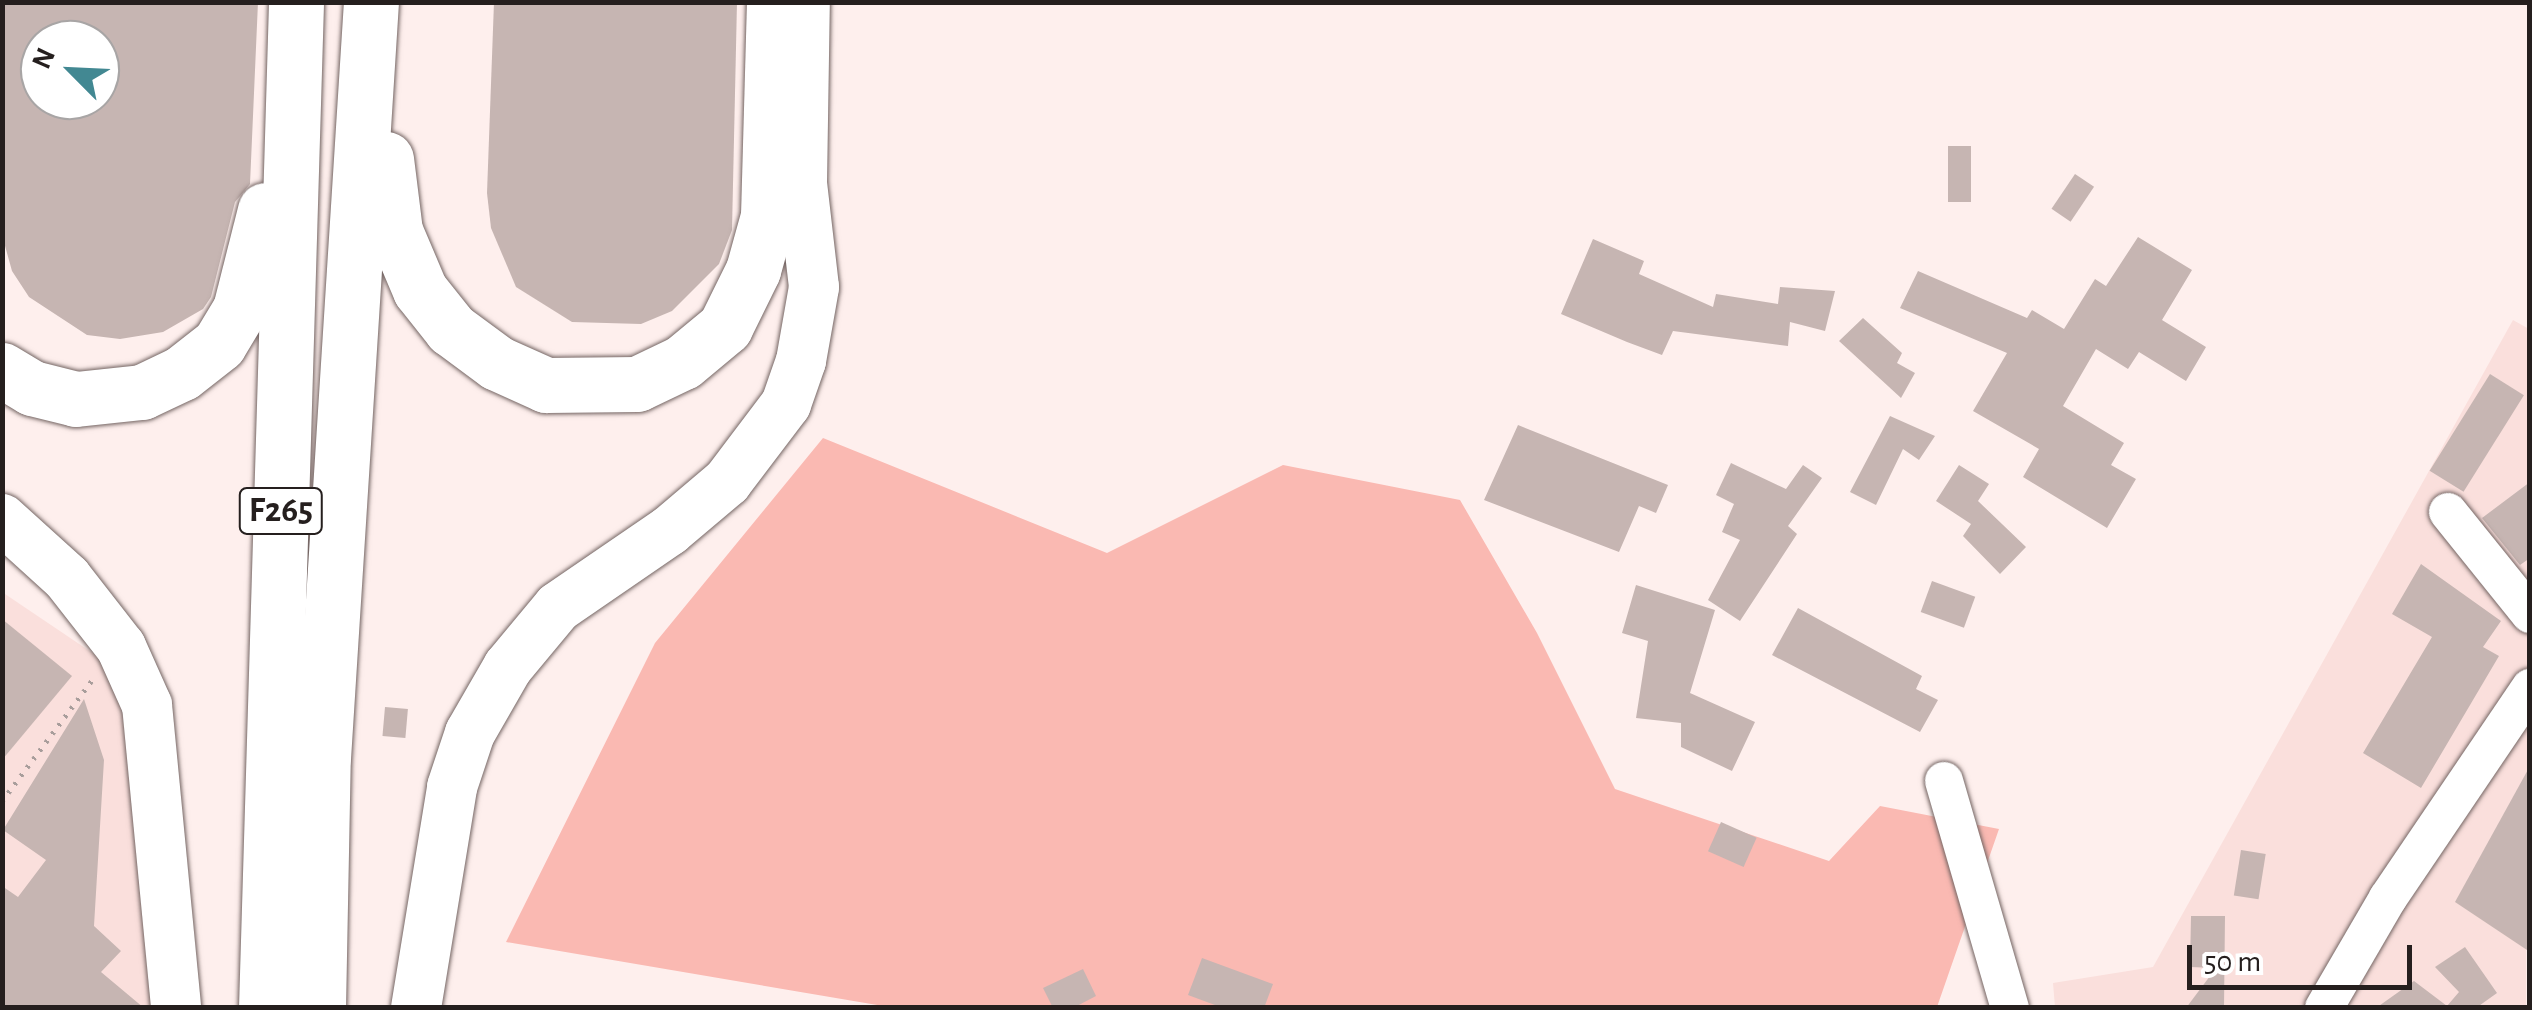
<!DOCTYPE html>
<style>
body{margin:0}
#map{position:relative;width:2532px;height:1010px;overflow:hidden;background:#feefed;font-family:"Alegreya Sans",sans-serif}
div>[style]{position:absolute}
.built>*{inset:0;background:#fadfdc}
.green>*{inset:0;background:#fab9b2}
.building>*{inset:0;background:#c6b5b2;transform-origin:0 0}
.path>*{height:5px;margin-top:-2.5px;transform-origin:0;background:repeating-linear-gradient(90deg,#a89d9b 0 2.5px,transparent 0 10.5px)}
.roads{filter:drop-shadow(0 0 2px #746563) drop-shadow(0 0 2px #746563)}
.minor>*{height:38px;margin:-19px;padding:0 19px;transform-origin:19px;border-radius:19px;background:#fff}
.major>*{height:50px;margin:-25px;padding:0 25px;transform-origin:25px;border-radius:25px;background:#fff}
.highway>*{height:55px;margin:-27.5px;padding:0 27.5px;transform-origin:27.5px;border-radius:27.5px;background:#fff}
span{translate:-50% -50%;white-space:nowrap;text-align:center;line-height:1.15;-webkit-text-stroke:8px #fff;paint-order:stroke}
.shield-label span{padding:2px 8px;background:#fff;border:2px solid;border-radius:8px;-webkit-text-stroke-width:0}
.shield-label{font-size:35px;color:#251f1e;font-weight:700}
.frame{position:absolute;inset:0;border:5px solid #251f1e;pointer-events:none}
.north{position:absolute;left:20px;top:20px;width:100px;height:100px;box-sizing:border-box;background:#fff;border:2px solid #a8a5a5;border-radius:50%;rotate:294deg;font-size:28px;font-weight:700;line-height:40px;text-align:center;color:#251f1e}
.north::after{content:'';display:block;margin:auto;width:35px;height:45px;background:#428892;clip-path:polygon(50% 0,100% 100%,50% 72%,0 100%)}
.scale{position:absolute;left:2187px;top:945px;width:225px;height:45px;box-sizing:border-box;border:5px solid #251f1e;border-top:0;padding-left:12px;font-size:30px;line-height:35px;white-space:nowrap;color:#251f1e;-webkit-text-stroke:8px #fff;paint-order:stroke}
</style>
<div id="map">
<div class="built">
<i style="clip-path:polygon(2513px 320px,2529px 329px,2526px 1007px,2055px 1007px,2053px 983px,2153px 967px)"></i>
<i style="clip-path:polygon(2px 592px,146px 689px,179px 1007px,3px 1007px)"></i>
</div>
<div class="green">
<i style="clip-path:polygon(823px 438px,1107px 553px,1283px 465px,1460px 500px,1537px 633px,1615px 789px,1829px 861px,1880px 806px,1999px 829px,1937px 1007px,889px 1007px,506px 942px,655px 643px)"></i>
</div>
<div class="building">
<i style="clip-path:polygon(evenodd,4px 2px,258px 2px,250px 184px,235px 202px,211px 297px,203px 309px,163px 332px,120px 339px,87px 335px,29px 297px,12px 271px,2px 235px,4px 2px,40px 40px,100px 40px,100px 100px,40px 100px,40px 40px)"></i>
<i style="clip-path:polygon(494px 2px,737px 2px,732px 230px,719px 264px,672px 311px,641px 324px,572px 322px,516px 287px,491px 228px,487px 193px)"></i>
<i style="left:1948px;top:146px;width:23px;height:56px"></i>
<i style="left:2075px;top:174px;width:23px;height:42px;rotate:34deg"></i>
<i style="clip-path:polygon(2138px 237px,2192px 270px,2162px 320px,2206px 347px,2186px 381px,2139px 352px,2128px 369px,2096px 349px,2063px 406px,2124px 443px,2111px 465px,2136px 479px,2107px 528px,2023px 477px,2039px 449px,1973px 411px,2007px 353px,1900px 308px,1918px 271px,2027px 318px,2032px 310px,2064px 329px,2095px 279px,2106px 286px)"></i>
<i style="clip-path:polygon(1593px 239px,1644px 261px,1639px 274px,1713px 307px,1716px 294px,1778px 304px,1780px 287px,1835px 291px,1825px 331px,1790px 322px,1788px 346px,1673px 331px,1662px 355px,1627px 342px,1561px 314px)"></i>
<i style="clip-path:polygon(1863px 318px,1902px 353px,1897px 363px,1915px 373px,1901px 398px,1839px 341px)"></i>
<i style="left:2490px;top:374px;width:40px;height:114px;rotate:32deg"></i>
<i style="clip-path:polygon(1890px 416px,1935px 436px,1919px 460px,1903px 449px,1876px 505px,1850px 492px)"></i>
<i style="clip-path:polygon(1518px 425px,1668px 485px,1656px 513px,1639px 506px,1619px 552px,1484px 500px)"></i>
<i style="clip-path:polygon(1731px 463px,1786px 489px,1803px 465px,1822px 478px,1788px 526px,1797px 534px,1740px 621px,1708px 600px,1740px 540px,1722px 532px,1734px 504px,1716px 495px)"></i>
<i style="clip-path:polygon(1959px 465px,1989px 484px,1978px 501px,2026px 547px,2000px 574px,1963px 536px,1971px 524px,1936px 501px)"></i>
<i style="clip-path:polygon(2530px 482px,2530px 558px,2520px 565px,2482px 518px)"></i>
<i style="clip-path:polygon(2421px 564px,2501px 621px,2483px 647px,2499px 656px,2421px 788px,2363px 753px,2432px 637px,2392px 614px)"></i>
<i style="left:1932px;top:581px;width:46px;height:33px;rotate:20deg"></i>
<i style="clip-path:polygon(1636px 585px,1715px 610px,1690px 693px,1755px 722px,1732px 771px,1681px 747px,1681px 723px,1636px 718px,1648px 641px,1622px 633px)"></i>
<i style="clip-path:polygon(1798px 608px,1922px 676px,1916px 689px,1938px 700px,1920px 732px,1772px 655px)"></i>
<i style="clip-path:polygon(2px 619px,72px 676px,2px 760px)"></i>
<i style="clip-path:polygon(84px 699px,104px 760px,94px 926px,121px 951px,101px 972px,144px 1008px,2px 1008px,2px 886px,18px 897px,46px 860px,3px 830px)"></i>
<i style="left:385px;top:707px;width:23px;height:29px;rotate:5deg"></i>
<i style="clip-path:polygon(2530px 766px,2530px 952px,2455px 902px)"></i>
<i style="left:1721px;top:822px;width:39px;height:32px;rotate:24deg"></i>
<i style="left:2241px;top:850px;width:25px;height:46px;rotate:9deg"></i>
<i style="clip-path:polygon(2191px 916px,2225px 916px,2224px 1008px,2186px 1008px,2216px 968px,2190px 967px)"></i>
<i style="clip-path:polygon(2465px 947px,2497px 993px,2476px 1008px,2376px 1008px,2414px 981px,2447px 1006px,2459px 992px,2435px 967px)"></i>
<i style="clip-path:polygon(1202px 958px,1273px 984px,1264px 1008px,1223px 1008px,1188px 995px)"></i>
<i style="clip-path:polygon(1083px 969px,1096px 996px,1073px 1008px,1053px 1008px,1043px 988px)"></i>
</div>
<div class="path">
<i style="left:2px;top:801px;width:152px;rotate:-53.3deg"></i>
</div>
<div class="roads">
<div class="minor">
<i style="left:2448px;top:512px;width:131px;rotate:51.2deg"></i>
<i style="left:1944px;top:781px;width:236px;rotate:73.8deg"></i>
<i style="left:2324px;top:1008px;width:127px;rotate:-59.8deg"></i>
<i style="left:2388px;top:898px;width:254px;rotate:-55.9deg"></i>
</div>
<div class="major">
<i style="left:2px;top:519px;width:88px;rotate:42.2deg"></i>
<i style="left:67px;top:578px;width:88px;rotate:52deg"></i>
<i style="left:121px;top:647px;width:64px;rotate:65.9deg"></i>
<i style="left:147px;top:705px;width:304px;rotate:84.5deg"></i>
<i style="left:416px;top:1008px;width:224px;rotate:-80.7deg"></i>
<i style="left:452px;top:787px;width:57px;rotate:-71.6deg"></i>
<i style="left:470px;top:733px;width:76px;rotate:-60.1deg"></i>
<i style="left:508px;top:667px;width:78px;rotate:-50.2deg"></i>
<i style="left:558px;top:607px;width:135px;rotate:-34.4deg"></i>
<i style="left:669px;top:531px;width:76px;rotate:-40.2deg"></i>
<i style="left:727px;top:482px;width:98px;rotate:-52.9deg"></i>
<i style="left:786px;top:404px;width:46px;rotate:-70.8deg"></i>
<i style="left:801px;top:361px;width:75px;rotate:-80deg"></i>
<i style="left:814px;top:287px;width:105px;rotate:-96.6deg"></i>
<i style="left:802px;top:183px;width:181px;rotate:-89.1deg"></i>
</div>
<div class="highway">
<i style="left:386px;top:159px;width:73px;rotate:82.9deg"></i>
<i style="left:395px;top:231px;width:64px;rotate:67deg"></i>
<i style="left:420px;top:290px;width:50px;rotate:51.5deg"></i>
<i style="left:451px;top:329px;width:57px;rotate:36.5deg"></i>
<i style="left:497px;top:363px;width:54px;rotate:24.2deg"></i>
<i style="left:546px;top:385px;width:91px;rotate:-0.6deg"></i>
<i style="left:637px;top:384px;width:51px;rotate:-25.6deg"></i>
<i style="left:683px;top:362px;width:55px;rotate:-39.8deg"></i>
<i style="left:725px;top:327px;width:64px;rotate:-63.8deg"></i>
<i style="left:753px;top:270px;width:56px;rotate:-74.5deg"></i>
<i style="left:768px;top:216px;width:214px;rotate:-88.4deg"></i>
<i style="left:2px;top:370px;width:35px;rotate:31deg"></i>
<i style="left:32px;top:388px;width:45px;rotate:14deg"></i>
<i style="left:76px;top:399px;width:66px;rotate:-6.1deg"></i>
<i style="left:142px;top:392px;width:44px;rotate:-25.4deg"></i>
<i style="left:182px;top:373px;width:47px;rotate:-38.1deg"></i>
<i style="left:219px;top:344px;width:41px;rotate:-59deg"></i>
<i style="left:240px;top:309px;width:102px;rotate:-75.8deg"></i>
<i style="left:266px;top:1008px;width:1006px;rotate:-88.29deg"></i>
<i style="left:318px;top:1008px;width:250px;rotate:-88.9deg"></i>
<i style="left:323px;top:758px;width:758px;rotate:-86.37deg"></i>
</div>
</div>
<div class="shield-label">
<span style="left:281px;top:511px">F265</span>
</div>
<div class="frame"></div>
<div class="north">N</div>
<div class="scale">50 m</div>
</div>
